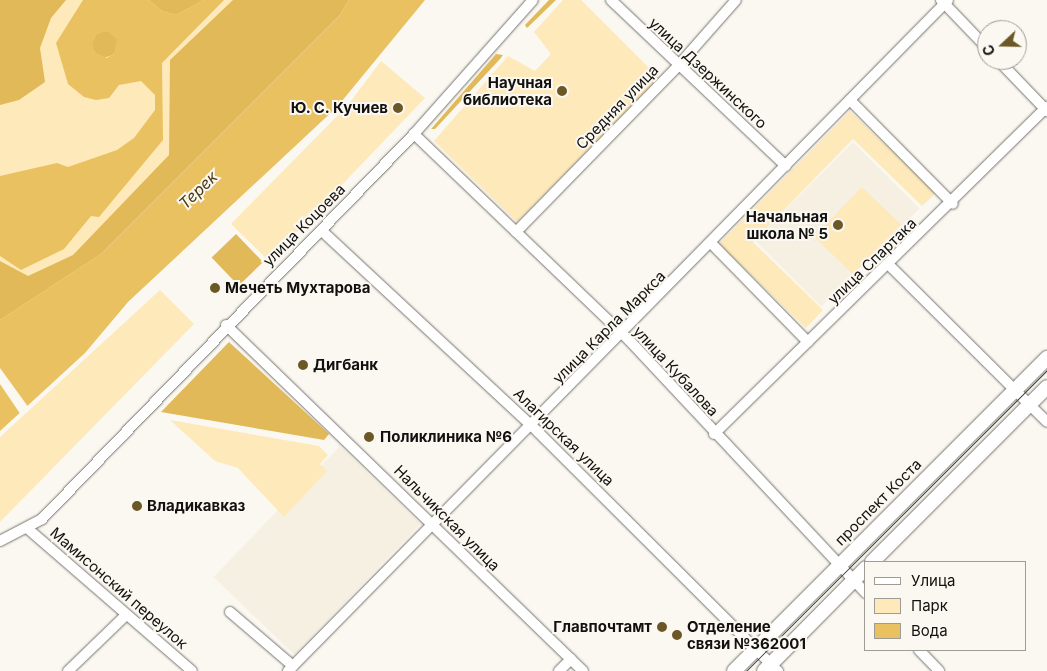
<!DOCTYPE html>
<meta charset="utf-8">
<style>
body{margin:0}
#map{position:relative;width:1047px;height:671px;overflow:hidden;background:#fbf8f2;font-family:Inter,sans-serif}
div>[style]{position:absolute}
.built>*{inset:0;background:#f6f0e2;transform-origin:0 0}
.green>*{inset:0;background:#fee9ba;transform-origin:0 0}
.forest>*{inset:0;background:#e1b958;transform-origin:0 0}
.round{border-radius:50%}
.water>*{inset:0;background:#e9c161}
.pier>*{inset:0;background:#fbf8f2}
.roads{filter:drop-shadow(0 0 1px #76736d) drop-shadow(0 0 1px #76736d)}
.minor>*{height:10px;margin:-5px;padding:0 5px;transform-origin:5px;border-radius:5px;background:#fff}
.major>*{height:14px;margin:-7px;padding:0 7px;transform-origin:7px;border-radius:7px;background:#fff}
.tram>*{height:1px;margin:-0.5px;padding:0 0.5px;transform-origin:0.5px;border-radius:0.5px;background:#3b3937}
.dots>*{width:14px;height:14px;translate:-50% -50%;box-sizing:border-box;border:2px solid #fbf8f2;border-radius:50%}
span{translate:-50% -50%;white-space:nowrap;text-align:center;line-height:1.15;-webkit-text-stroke:4px #fbf8f2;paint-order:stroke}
.street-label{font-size:15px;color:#12110f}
.poi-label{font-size:15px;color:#12110f;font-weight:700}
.right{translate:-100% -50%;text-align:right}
.left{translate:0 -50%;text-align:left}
.water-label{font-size:16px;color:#4a3910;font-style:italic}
.legend{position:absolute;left:864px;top:561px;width:162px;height:90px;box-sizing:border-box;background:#fbf8f2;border:1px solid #9e9c97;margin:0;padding:6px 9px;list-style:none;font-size:15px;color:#12110f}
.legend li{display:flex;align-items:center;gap:10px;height:25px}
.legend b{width:25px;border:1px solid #9e9c97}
.north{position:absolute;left:977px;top:20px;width:50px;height:50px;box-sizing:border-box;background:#fbf8f2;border:1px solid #9e9c97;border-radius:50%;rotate:249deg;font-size:14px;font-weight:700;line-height:20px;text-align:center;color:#12110f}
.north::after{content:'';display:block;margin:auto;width:18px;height:22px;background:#6c5827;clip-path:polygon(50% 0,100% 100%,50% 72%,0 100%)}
</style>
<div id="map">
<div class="built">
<i style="left:853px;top:142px;width:94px;height:139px;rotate:45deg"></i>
<i style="left:340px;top:446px;width:112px;height:182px;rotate:44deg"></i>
</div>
<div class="green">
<i style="clip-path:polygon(0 0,349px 0,101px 254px,0 320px)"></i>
<i style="clip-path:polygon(563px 0,581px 0,659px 78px,517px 222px,434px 141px,508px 56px,535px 71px,551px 54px,534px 32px)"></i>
<i style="clip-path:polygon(381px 61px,425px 98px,269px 261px,231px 224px,348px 105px)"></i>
<i style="clip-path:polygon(850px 111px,936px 193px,922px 206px,853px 139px,753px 242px,823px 310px,806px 328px,719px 244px)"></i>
<i style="left:862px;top:187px;width:54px;height:69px;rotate:44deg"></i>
<i style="clip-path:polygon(160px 290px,194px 324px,0 522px,0 437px)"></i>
<i style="clip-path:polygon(170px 420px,319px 446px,328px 455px,320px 464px,327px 471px,284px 517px,238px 468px,215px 461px)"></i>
</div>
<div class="forest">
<i style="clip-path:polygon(0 0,66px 0,51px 18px,40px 48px,45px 82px,19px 100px,0 105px)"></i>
<i style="clip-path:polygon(149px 0,204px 0,176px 15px,162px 11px)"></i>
<i style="clip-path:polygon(233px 0,349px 0,340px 15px,101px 254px,0 320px,0 261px,28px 276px,73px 255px,169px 155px,170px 60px)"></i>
<i style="clip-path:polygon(549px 0,556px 0,527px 28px,525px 25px)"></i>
<i class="round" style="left:92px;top:31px;width:26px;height:26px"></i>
<i style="clip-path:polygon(496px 54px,503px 55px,500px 59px,435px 129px,431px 129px)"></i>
<i style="left:236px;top:234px;width:39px;height:34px;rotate:46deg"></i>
<i style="clip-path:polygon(229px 342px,329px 434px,324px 440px,161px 412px)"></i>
</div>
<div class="water">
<i style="clip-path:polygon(evenodd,83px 0,149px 0,162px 11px,176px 15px,204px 0,224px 0,162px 63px,163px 140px,99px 217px,91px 216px,64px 249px,21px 270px,0 256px,0 176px,57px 163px,68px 167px,117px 150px,134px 138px,155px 110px,155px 95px,141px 81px,119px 85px,109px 98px,96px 100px,84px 97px,68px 84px,56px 43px,83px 0,107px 31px,117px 39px,114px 54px,107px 58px,95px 52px,92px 45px,97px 34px,107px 31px)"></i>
<i style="clip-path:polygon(349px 0,425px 0,337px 107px,128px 302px,85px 353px,0 431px,0 320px,101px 254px,340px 15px)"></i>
</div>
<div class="pier">
<i style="clip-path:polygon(0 368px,29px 408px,21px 415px,0 384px)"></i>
</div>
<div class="roads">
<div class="minor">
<i style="left:611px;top:0;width:241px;rotate:43.5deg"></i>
<i style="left:941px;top:0;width:66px;rotate:46.2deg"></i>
<i style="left:998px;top:60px;width:71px;rotate:46.1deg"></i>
<i style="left:850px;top:100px;width:146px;rotate:45.3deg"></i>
<i style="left:414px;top:134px;width:298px;rotate:43.8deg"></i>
<i style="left:629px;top:340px;width:347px;rotate:46.9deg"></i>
<i style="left:322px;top:231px;width:295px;rotate:42.9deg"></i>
<i style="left:538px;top:432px;width:339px;rotate:44.9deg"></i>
<i style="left:516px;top:232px;width:231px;rotate:-45.7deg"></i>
<i style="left:677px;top:67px;width:89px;rotate:-48.6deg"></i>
<i style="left:712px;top:244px;width:137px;rotate:45.6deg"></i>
<i style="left:890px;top:266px;width:221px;rotate:44.8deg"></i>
<i style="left:226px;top:325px;width:497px;rotate:44.1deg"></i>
<i style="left:714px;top:434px;width:467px;rotate:-44.5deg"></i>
<i style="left:27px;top:528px;width:218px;rotate:40.9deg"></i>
<i style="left:0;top:541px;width:47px;rotate:-27.6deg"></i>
<i style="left:42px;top:519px;width:535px;rotate:-45.98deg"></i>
<i style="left:414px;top:134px;width:179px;rotate:-48.4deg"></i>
<i style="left:230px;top:612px;width:83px;rotate:40.6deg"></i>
<i style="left:919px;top:650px;width:29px;rotate:46deg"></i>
<i style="left:68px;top:671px;width:78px;rotate:-44deg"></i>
<i style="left:288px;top:671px;width:941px;rotate:-45.47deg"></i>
<i style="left:559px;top:671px;width:17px;rotate:-45deg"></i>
</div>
<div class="major">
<i style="left:872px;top:562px;width:247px;rotate:-45deg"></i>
<i style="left:734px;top:671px;width:443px;rotate:-45deg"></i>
<i style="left:764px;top:671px;width:145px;rotate:-45.3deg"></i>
</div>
</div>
<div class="tram">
<i style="left:746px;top:671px;width:426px;rotate:-45deg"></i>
</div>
<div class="dots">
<i style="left:562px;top:91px;background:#6c5827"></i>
<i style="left:398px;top:108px;background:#6c5827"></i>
<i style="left:838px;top:225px;background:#6c5827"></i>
<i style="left:215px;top:288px;background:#6c5827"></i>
<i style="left:303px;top:365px;background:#6c5827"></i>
<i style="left:369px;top:437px;background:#6c5827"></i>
<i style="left:137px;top:506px;background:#6c5827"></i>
<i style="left:662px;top:627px;background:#6c5827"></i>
<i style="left:677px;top:635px;background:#6c5827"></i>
</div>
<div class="street-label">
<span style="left:708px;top:73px;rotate:43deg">улица Дзержинского</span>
<span style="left:617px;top:107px;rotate:-46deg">Средняя улица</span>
<span style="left:304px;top:225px;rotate:-45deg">улица Коцоева</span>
<span style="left:872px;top:261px;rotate:-44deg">улица Спартака</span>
<span style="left:609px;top:327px;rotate:-45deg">улица Карла Маркса</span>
<span style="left:676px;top:371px;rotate:47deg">улица Кубалова</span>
<span style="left:564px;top:437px;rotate:44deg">Алагирская улица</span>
<span style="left:878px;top:502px;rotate:-45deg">проспект Коста</span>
<span style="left:447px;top:518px;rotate:45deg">Нальчикская улица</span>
<span style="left:119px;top:588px;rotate:41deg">Мамисонский переулок</span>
</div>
<div class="poi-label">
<span class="right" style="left:552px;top:91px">Научная<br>библиотека</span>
<span class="right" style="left:388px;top:108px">Ю. С. Кучиев</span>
<span class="right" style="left:828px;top:225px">Начальная<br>школа № 5</span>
<span class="left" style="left:225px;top:288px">Мечеть Мухтарова</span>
<span class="left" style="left:313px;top:365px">Дигбанк</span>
<span class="left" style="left:380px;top:437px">Поликлиника №6</span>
<span class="left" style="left:147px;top:506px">Владикавказ</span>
<span class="left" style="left:687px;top:635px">Отделение<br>связи №362001</span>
<span class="right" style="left:652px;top:627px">Главпочтамт</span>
</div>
<div class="water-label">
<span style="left:198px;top:190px;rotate:-44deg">Терек</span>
</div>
<ul class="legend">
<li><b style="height:6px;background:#fff"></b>Улица</li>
<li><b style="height:14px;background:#fee9ba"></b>Парк</li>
<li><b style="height:14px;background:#e9c161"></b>Вода</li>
</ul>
<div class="north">С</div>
</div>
